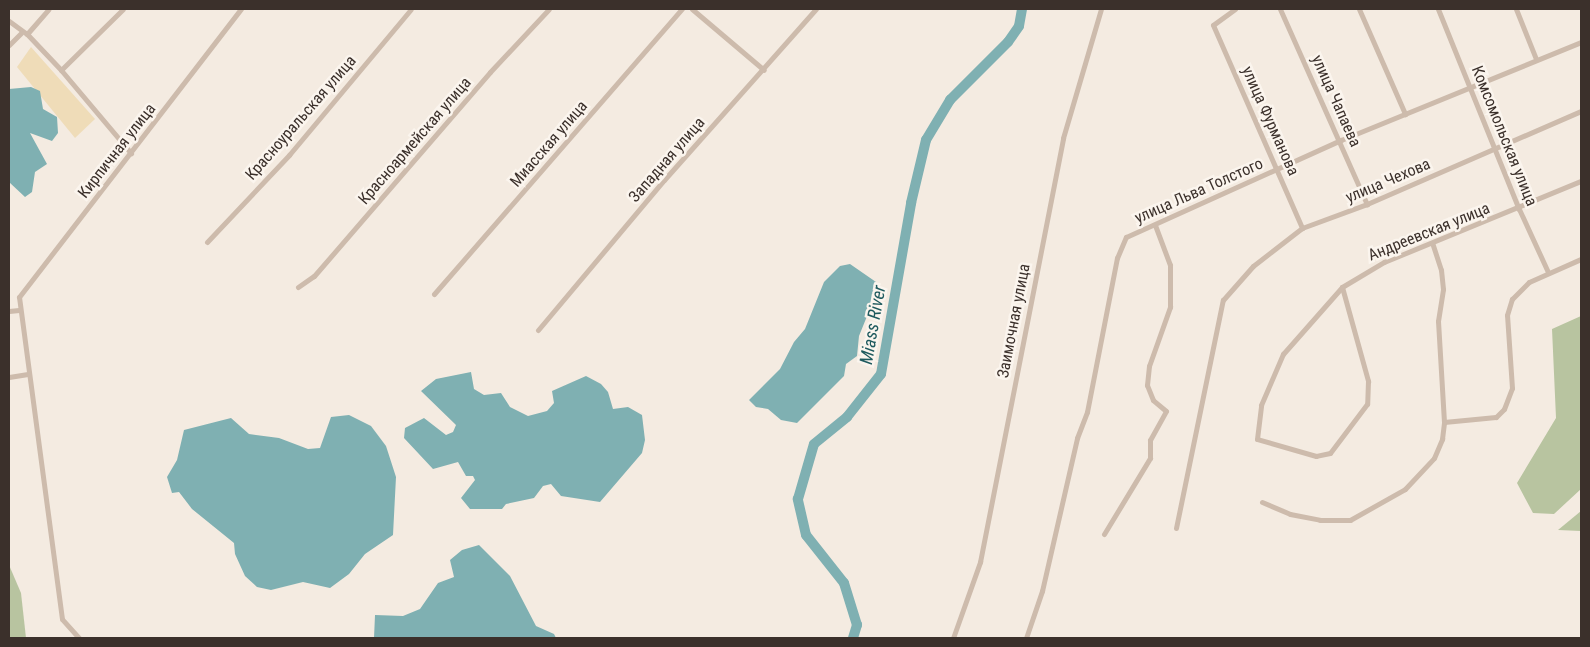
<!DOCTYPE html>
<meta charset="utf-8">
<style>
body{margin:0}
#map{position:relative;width:1590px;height:647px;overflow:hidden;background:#f4ebe1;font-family:"Roboto Condensed",sans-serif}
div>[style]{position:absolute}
.green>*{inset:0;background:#b8c4a0}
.sand>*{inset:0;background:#efdcb8}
.water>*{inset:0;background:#7fb0b2}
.river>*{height:10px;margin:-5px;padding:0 5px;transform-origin:5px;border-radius:5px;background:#7fb0b2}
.street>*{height:5px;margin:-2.5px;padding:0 2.5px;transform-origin:2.5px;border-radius:2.5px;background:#cdbbac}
span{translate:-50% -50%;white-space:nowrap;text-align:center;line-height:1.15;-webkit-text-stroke:5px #fbf5ee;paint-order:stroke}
.street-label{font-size:16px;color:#3b302b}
.water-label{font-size:18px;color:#1f5a5e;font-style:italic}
.frame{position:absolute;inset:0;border:10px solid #3b302b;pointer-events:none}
</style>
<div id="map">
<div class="green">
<i style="clip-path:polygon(1581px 316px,1581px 489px,1554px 514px,1533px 513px,1517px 483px,1556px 418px,1552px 329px)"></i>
<i style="clip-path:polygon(1581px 511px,1581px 531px,1558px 530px)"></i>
<i style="clip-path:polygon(9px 565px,21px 593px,26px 638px,9px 638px)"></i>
</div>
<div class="sand">
<i style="clip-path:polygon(31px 47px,95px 119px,75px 138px,17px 67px)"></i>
</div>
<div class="water">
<i style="clip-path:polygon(31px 87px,40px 91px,43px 109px,57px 117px,58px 133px,52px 141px,30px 133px,47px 164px,35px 172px,32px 192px,25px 197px,9px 182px,9px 89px)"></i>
<i style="clip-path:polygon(850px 264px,876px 282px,874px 299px,859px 336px,857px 356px,846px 364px,844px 376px,797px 423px,781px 420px,768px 409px,756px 407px,749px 400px,780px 369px,794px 342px,805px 329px,824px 282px,840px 266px)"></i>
<i style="clip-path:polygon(471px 372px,474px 389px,484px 395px,501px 393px,510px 407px,528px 416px,547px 411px,554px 403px,552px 391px,586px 376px,601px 384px,608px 392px,613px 409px,628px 407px,642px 415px,645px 440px,642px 453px,600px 502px,561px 496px,551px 484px,543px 486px,534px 498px,506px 504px,502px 509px,470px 509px,461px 498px,475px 480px,473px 476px,466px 476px,458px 462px,433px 469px,404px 438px,405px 428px,424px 418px,446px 435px,453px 432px,456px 425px,421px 391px,436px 379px)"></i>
<i style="clip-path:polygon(349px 415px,371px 426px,386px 446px,396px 477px,393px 535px,365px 554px,349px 574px,330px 588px,303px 582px,271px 590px,257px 587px,245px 576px,235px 554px,234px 543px,192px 509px,179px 492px,172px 493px,167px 477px,177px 460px,184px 430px,231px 418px,249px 434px,279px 438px,308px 449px,320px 448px,331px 417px)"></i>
<i style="clip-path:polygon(479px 545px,510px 576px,536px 626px,554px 634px,556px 638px,374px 638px,375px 615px,403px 616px,420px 609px,438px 583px,454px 577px,450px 560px,462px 550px)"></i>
</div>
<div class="river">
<i style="left:853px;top:638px;width:14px;rotate:-73deg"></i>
<i style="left:857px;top:625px;width:44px;rotate:-107.2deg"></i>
<i style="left:844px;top:583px;width:61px;rotate:-128.4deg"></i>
<i style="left:806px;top:535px;width:37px;rotate:-103deg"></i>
<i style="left:798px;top:499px;width:57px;rotate:-73.8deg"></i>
<i style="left:814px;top:444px;width:43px;rotate:-39.3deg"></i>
<i style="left:847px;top:417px;width:55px;rotate:-51.7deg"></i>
<i style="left:881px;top:374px;width:174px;rotate:-80deg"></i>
<i style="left:911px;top:203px;width:65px;rotate:-76.6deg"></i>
<i style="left:926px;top:140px;width:47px;rotate:-59deg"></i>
<i style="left:950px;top:100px;width:82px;rotate:-45deg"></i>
<i style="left:1008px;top:42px;width:19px;rotate:-55deg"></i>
<i style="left:1019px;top:26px;width:17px;rotate:-80deg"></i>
</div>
<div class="street">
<i style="left:692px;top:9px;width:94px;rotate:40.3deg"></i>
<i style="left:1235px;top:9px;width:27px;rotate:144deg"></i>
<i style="left:1213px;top:25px;width:222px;rotate:66.3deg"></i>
<i style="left:1280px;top:9px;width:214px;rotate:66deg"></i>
<i style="left:1359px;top:9px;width:115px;rotate:66.3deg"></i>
<i style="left:1438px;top:9px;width:216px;rotate:68deg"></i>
<i style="left:1519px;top:209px;width:69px;rotate:65.3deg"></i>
<i style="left:1516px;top:9px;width:54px;rotate:68.2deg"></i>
<i style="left:9px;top:21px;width:22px;rotate:36deg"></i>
<i style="left:27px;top:34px;width:50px;rotate:46.6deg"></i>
<i style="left:61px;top:70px;width:109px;rotate:49.9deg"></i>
<i style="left:27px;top:34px;width:33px;rotate:-49deg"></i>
<i style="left:9px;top:45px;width:17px;rotate:-45deg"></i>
<i style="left:61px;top:70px;width:87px;rotate:-44.5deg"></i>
<i style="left:207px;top:242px;width:120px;rotate:-46.7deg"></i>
<i style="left:289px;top:155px;width:190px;rotate:-50.1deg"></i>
<i style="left:298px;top:287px;width:19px;rotate:-35deg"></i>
<i style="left:314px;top:276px;width:269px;rotate:-49.2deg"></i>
<i style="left:490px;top:72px;width:86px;rotate:-46.9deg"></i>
<i style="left:1342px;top:287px;width:98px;rotate:74.5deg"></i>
<i style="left:1368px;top:381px;width:23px;rotate:92deg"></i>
<i style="left:1367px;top:404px;width:61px;rotate:127.1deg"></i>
<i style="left:1330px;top:453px;width:14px;rotate:168deg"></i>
<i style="left:1316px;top:456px;width:61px;rotate:-163.9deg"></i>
<i style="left:1257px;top:439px;width:34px;rotate:-83deg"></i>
<i style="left:1261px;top:405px;width:56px;rotate:-66.7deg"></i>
<i style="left:1283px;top:354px;width:89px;rotate:-48.6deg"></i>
<i style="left:1342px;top:287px;width:49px;rotate:-30.8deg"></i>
<i style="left:1384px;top:262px;width:213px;rotate:-22.4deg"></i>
<i style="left:434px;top:294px;width:378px;rotate:-49deg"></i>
<i style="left:9px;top:311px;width:10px;rotate:-6deg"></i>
<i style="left:538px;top:330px;width:196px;rotate:-50deg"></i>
<i style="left:664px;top:180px;width:229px;rotate:-48.4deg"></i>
<i style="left:9px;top:377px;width:19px;rotate:-9deg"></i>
<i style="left:1444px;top:422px;width:52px;rotate:-5.5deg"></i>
<i style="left:1496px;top:417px;width:11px;rotate:-45deg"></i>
<i style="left:1504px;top:409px;width:22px;rotate:-69deg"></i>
<i style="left:1512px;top:388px;width:73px;rotate:-93.9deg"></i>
<i style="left:1507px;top:315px;width:17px;rotate:-73deg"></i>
<i style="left:1512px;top:299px;width:24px;rotate:-45deg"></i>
<i style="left:1529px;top:282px;width:57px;rotate:-23.9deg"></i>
<i style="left:1262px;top:502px;width:30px;rotate:23deg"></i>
<i style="left:1290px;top:514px;width:31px;rotate:11deg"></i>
<i style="left:1320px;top:520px;width:30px"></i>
<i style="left:1350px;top:520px;width:63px;rotate:-29.4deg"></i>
<i style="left:1405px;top:489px;width:42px;rotate:-46.9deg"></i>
<i style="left:1434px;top:458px;width:21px;rotate:-67deg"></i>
<i style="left:1442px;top:439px;width:17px;rotate:-83deg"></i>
<i style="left:1444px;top:422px;width:101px;rotate:-93.4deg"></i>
<i style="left:1438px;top:321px;width:32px;rotate:-81deg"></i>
<i style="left:1443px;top:289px;width:19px;rotate:-96deg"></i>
<i style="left:1441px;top:270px;width:28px;rotate:-108deg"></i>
<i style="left:1176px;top:528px;width:233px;rotate:-78.4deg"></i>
<i style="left:1223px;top:300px;width:45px;rotate:-48.6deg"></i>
<i style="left:1253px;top:266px;width:62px;rotate:-37.8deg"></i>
<i style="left:1302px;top:228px;width:69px;rotate:-20.3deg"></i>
<i style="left:1367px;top:204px;width:233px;rotate:-23.5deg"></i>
<i style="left:1104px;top:534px;width:89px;rotate:-58.8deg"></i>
<i style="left:1150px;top:458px;width:18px;rotate:-90deg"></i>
<i style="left:1150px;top:440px;width:33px;rotate:-61deg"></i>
<i style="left:1166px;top:411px;width:17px;rotate:-140deg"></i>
<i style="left:1153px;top:400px;width:16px;rotate:-112deg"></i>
<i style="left:1147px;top:385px;width:19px;rotate:-84deg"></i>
<i style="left:1149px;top:366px;width:63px;rotate:-70.4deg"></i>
<i style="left:1170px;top:307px;width:42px;rotate:-90deg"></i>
<i style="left:1170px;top:265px;width:43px;rotate:-110.6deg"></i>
<i style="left:79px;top:638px;width:25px;rotate:-132deg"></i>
<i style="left:62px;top:619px;width:325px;rotate:-97.6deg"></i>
<i style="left:19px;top:297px;width:364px;rotate:-52.4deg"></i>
<i style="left:953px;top:638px;width:81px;rotate:-70.4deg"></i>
<i style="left:980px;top:562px;width:432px;rotate:-78.9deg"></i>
<i style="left:1063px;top:138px;width:134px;rotate:-73.6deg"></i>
<i style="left:1026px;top:638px;width:50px;rotate:-71.2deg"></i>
<i style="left:1042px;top:591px;width:157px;rotate:-77.1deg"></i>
<i style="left:1077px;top:438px;width:28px;rotate:-69deg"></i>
<i style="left:1087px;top:412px;width:157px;rotate:-79deg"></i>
<i style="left:1117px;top:258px;width:23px;rotate:-67deg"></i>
<i style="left:1126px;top:237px;width:236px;rotate:-24.3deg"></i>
<i style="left:1341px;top:140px;width:259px;rotate:-22.2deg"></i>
</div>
<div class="street-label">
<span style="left:1336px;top:101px;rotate:66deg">улица Чапаева</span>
<span style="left:301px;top:118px;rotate:-49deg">Красноуральская улица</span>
<span style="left:1270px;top:121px;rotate:66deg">улица Фурманова</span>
<span style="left:1504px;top:136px;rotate:68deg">Комсомольская улица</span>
<span style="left:415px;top:141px;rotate:-49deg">Красноармейская улица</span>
<span style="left:549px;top:144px;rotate:-49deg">Миасская улица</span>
<span style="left:117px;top:151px;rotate:-52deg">Кирпичная улица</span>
<span style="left:667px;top:160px;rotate:-49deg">Западная улица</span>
<span style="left:1388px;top:181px;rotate:-23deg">улица Чехова</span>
<span style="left:1199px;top:191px;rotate:-24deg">улица Льва Толстого</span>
<span style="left:1429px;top:232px;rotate:-22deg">Андреевская улица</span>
<span style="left:1014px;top:321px;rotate:-79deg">Заимочная улица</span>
</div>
<div class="water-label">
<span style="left:873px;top:325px;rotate:-80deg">Miass River</span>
</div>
<div class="frame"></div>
</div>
